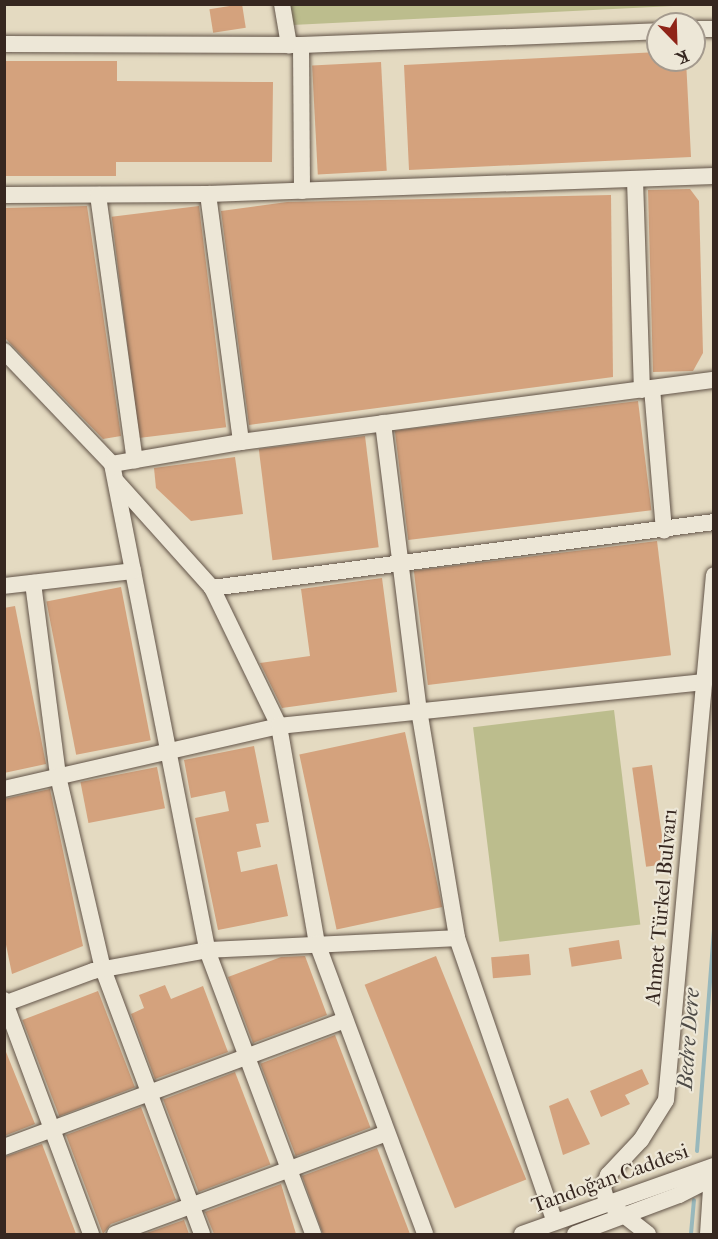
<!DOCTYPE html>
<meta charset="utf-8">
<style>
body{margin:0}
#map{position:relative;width:718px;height:1239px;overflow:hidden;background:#e4dac1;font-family:"IM FELL French Canon",serif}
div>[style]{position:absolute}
.green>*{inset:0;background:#bcbd8d;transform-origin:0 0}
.stream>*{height:4px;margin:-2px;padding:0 2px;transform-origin:2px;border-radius:2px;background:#98b8bc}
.building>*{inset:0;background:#d4a27d;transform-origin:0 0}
.roads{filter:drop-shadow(0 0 2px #625448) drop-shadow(0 0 2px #625448)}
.minor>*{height:16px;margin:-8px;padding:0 8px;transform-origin:8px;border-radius:8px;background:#ede7d7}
span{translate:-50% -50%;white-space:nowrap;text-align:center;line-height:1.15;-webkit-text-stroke:4.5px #ede7d7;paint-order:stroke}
.street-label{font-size:21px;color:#362720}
.water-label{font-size:22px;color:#4e4b47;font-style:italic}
.frame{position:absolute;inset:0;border:6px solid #362720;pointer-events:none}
.north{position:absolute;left:646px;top:12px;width:60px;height:60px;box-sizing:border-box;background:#ede7d7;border:2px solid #a49a8e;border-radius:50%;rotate:157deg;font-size:16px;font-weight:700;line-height:24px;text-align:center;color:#362720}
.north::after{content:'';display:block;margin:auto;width:21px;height:27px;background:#8f2418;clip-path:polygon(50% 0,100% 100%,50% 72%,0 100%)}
</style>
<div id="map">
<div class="green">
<i style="clip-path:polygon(713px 4px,292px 25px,291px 5px)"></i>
<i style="left:614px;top:710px;width:216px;height:142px;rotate:83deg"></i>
</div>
<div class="stream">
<i style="left:697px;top:1151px;width:222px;rotate:-85.6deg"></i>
<i style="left:691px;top:1234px;width:34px;rotate:-85deg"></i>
</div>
<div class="building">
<i style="left:242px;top:4px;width:24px;height:33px;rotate:81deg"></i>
<i style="clip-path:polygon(658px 52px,658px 60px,686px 60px,691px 157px,409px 170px,404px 65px)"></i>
<i style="clip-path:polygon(4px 61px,117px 61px,117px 81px,273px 82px,272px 162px,116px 162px,116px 176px,4px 176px)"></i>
<i style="left:381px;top:62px;width:109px;height:69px;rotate:87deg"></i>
<i style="clip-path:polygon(690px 189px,699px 201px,703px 353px,693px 371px,653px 372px,648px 190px)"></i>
<i style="clip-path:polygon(611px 195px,613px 377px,249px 425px,221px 211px,287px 202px)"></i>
<i style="clip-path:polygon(87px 206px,121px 436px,103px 439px,4px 337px,4px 208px)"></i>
<i style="left:199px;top:206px;width:223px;height:88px;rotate:83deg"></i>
<i style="left:638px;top:401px;width:110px;height:245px;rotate:83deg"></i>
<i style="left:365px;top:436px;width:112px;height:107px;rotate:83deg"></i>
<i style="clip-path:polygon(235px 457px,243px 514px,191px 521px,156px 488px,154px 468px)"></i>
<i style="left:657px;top:541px;width:115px;height:245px;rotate:83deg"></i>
<i style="clip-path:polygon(382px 578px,397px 692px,282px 708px,260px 663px,310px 656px,301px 589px)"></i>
<i style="left:121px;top:587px;width:156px;height:76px;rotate:79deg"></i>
<i style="clip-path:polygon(15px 606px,46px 764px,4px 773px,4px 608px)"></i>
<i style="left:405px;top:732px;width:179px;height:108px;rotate:78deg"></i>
<i style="clip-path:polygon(254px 746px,269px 822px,256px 824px,261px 847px,237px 852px,241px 872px,277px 864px,288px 916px,218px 930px,195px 818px,229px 811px,225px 791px,191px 798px,184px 760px)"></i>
<i style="left:652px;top:765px;width:100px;height:20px;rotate:82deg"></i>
<i style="left:157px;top:767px;width:42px;height:78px;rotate:79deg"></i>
<i style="clip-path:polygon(50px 789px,83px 946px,12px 974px,4px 935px,4px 799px)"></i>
<i style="left:619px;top:940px;width:19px;height:51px;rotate:81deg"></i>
<i style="left:529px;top:954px;width:21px;height:38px;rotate:85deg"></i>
<i style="clip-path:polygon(305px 956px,327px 1015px,253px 1043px,228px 977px,281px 957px)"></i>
<i style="left:436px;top:956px;width:241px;height:77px;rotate:68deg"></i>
<i style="clip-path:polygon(165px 985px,171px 999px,203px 986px,228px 1052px,155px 1079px,131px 1014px,144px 1008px,139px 995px)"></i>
<i style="left:98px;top:991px;width:103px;height:81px;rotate:69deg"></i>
<i style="left:335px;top:1035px;width:99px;height:80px;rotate:69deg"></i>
<i style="clip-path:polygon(4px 1047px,35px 1124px,4px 1136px)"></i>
<i style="clip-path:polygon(642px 1069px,649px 1084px,625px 1095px,630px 1104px,601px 1117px,590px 1091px)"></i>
<i style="left:235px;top:1072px;width:99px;height:77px;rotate:69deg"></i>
<i style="clip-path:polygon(568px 1098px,590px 1144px,563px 1155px,549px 1106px)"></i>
<i style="clip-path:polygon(141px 1107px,176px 1200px,111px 1224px,103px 1234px,66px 1135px)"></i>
<i style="clip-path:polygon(42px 1144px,76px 1234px,4px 1234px,4px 1157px)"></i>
<i style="clip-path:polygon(377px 1148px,410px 1234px,323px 1234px,302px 1176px)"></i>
<i style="clip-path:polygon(281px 1184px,296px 1234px,214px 1234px,205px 1212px)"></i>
<i style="clip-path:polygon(184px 1220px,189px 1234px,144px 1234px)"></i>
</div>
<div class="roads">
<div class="minor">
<i style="left:282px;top:4px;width:42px;rotate:80.3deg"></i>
<i style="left:694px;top:29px;width:20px"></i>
<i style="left:4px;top:44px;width:297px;rotate:0.2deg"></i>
<i style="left:301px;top:45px;width:357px;rotate:-2.2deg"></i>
<i style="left:301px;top:45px;width:146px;rotate:89.6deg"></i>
<i style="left:635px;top:180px;width:210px;rotate:88.1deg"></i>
<i style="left:208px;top:194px;width:250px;rotate:82.4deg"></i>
<i style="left:4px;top:195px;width:204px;rotate:-0.3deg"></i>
<i style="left:208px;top:194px;width:506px;rotate:-2.04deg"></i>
<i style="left:98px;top:195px;width:268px;rotate:82.1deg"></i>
<i style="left:4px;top:351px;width:156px;rotate:46.3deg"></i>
<i style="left:112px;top:464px;width:495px;rotate:78.9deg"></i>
<i style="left:207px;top:950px;width:303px;rotate:69.5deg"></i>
<i style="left:652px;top:388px;width:143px;rotate:85.2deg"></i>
<i style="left:383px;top:423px;width:289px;rotate:82.9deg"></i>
<i style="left:419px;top:710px;width:231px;rotate:80.5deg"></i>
<i style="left:112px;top:464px;width:131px;rotate:-9.7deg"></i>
<i style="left:241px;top:442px;width:477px;rotate:-7.5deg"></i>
<i style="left:117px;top:482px;width:142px;rotate:48.1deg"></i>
<i style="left:212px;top:588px;width:153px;rotate:64.1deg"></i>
<i style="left:279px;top:726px;width:220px;rotate:80.1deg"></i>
<i style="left:317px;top:943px;width:310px;rotate:69.6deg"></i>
<i style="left:33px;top:583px;width:195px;rotate:82.6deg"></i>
<i style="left:58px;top:776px;width:198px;rotate:76.9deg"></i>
<i style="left:103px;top:969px;width:283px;rotate:69.5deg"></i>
<i style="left:4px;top:586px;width:130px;rotate:-6.6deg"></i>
<i style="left:212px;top:588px;width:506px;rotate:-7.49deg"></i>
<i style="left:4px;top:789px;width:282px;rotate:-12.9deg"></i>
<i style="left:279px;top:726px;width:427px;rotate:-5.9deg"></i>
<i style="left:4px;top:1000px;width:250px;rotate:69.6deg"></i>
<i style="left:4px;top:1004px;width:95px;rotate:-20.3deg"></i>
<i style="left:93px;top:971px;width:116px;rotate:-10.4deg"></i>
<i style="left:207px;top:950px;width:250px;rotate:-2.7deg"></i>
<i style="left:457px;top:938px;width:300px;rotate:71deg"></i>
<i style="left:4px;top:1147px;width:364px;rotate:-20.4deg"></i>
<i style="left:115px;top:1234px;width:290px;rotate:-20.4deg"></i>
<i style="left:522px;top:1234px;width:204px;rotate:-19.5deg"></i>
<i style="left:575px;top:1234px;width:111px;rotate:-20.6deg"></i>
<i style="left:679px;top:1195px;width:39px;rotate:-27deg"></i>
<i style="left:648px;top:1234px;width:52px;rotate:-142deg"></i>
<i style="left:607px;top:1202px;width:15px;rotate:-106deg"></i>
<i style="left:603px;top:1188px;width:14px;rotate:-69deg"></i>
<i style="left:608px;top:1175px;width:48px;rotate:-46.7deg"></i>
<i style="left:641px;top:1140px;width:47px;rotate:-58deg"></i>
<i style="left:666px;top:1100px;width:527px;rotate:-84.78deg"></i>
<i style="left:708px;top:1234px;width:61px;rotate:-86.2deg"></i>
</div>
</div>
<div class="street-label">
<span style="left:661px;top:907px;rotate:-85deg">Ahmet Türkel Bulvarı</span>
<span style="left:610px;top:1178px;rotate:-20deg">Tandoğan Caddesi</span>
</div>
<div class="water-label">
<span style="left:689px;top:1039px;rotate:-86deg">Bedre Dere</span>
</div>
<div class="frame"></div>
<div class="north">K</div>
</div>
